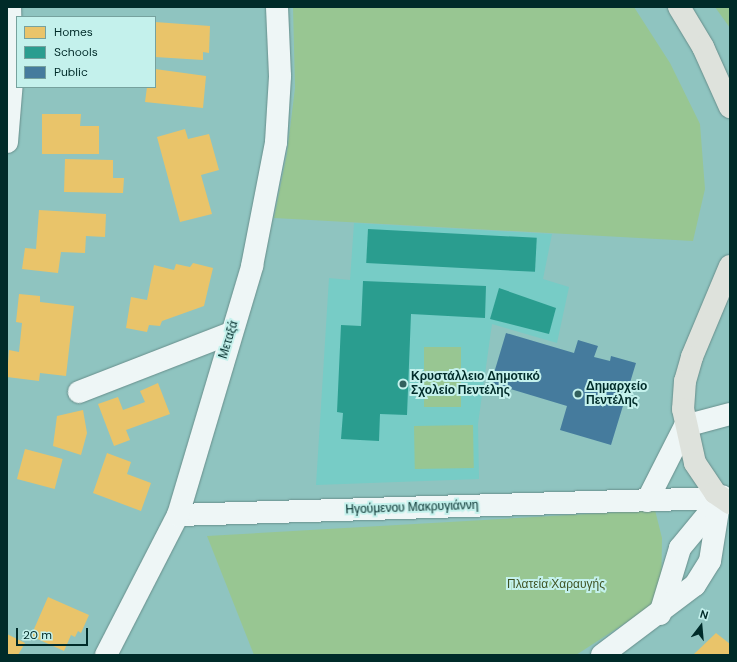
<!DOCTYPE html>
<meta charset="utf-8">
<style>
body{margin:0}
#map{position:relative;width:737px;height:662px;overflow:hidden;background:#8fc4c0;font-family:"DM Sans",sans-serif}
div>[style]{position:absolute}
.built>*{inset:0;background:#77ccc6}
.green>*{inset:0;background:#98c692;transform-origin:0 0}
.homes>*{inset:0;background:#e9c46a;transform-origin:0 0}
.schools>*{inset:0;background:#2a9d8f;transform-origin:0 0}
.public>*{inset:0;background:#457b9d}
.roads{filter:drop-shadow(0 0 1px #678e8b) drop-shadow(0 0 1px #678e8b)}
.minor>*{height:22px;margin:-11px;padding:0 11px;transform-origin:11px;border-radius:11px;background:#eef6f6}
.major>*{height:22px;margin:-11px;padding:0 11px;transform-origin:11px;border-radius:11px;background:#dee2dc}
.dots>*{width:11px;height:11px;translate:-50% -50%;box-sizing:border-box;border:2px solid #c4f1ec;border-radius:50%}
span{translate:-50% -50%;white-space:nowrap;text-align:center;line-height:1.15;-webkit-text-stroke:4px #c4f1ec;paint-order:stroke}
.street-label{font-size:12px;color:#002b29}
.poi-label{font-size:12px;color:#002b29;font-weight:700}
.left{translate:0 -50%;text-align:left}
.park-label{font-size:12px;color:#3f5324}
.frame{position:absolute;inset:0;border:8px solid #002b29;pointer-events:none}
.legend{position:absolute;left:16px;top:16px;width:140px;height:72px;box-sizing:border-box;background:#c4f1ec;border:1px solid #76a29e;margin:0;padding:5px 7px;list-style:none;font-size:12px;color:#002b29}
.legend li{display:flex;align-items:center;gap:8px;height:20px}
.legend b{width:20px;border:1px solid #76a29e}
.north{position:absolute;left:681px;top:606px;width:40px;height:40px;-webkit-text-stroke:3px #c4f1ec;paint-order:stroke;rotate:16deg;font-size:11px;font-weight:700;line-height:16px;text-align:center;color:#002b29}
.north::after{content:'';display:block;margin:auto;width:14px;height:18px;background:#002b29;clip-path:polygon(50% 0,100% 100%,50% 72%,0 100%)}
.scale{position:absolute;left:16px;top:628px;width:72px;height:18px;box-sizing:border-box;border:2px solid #002b29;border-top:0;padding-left:5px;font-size:12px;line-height:14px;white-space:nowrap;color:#002b29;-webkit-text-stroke:3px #c4f1ec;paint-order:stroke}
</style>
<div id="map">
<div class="built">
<i style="clip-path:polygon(354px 223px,552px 234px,543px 279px,569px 287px,557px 343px,492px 324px,478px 424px,479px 479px,316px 485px,329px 278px,350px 280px)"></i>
</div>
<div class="green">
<i style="clip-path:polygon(293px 7px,634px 7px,670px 63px,700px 124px,705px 189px,693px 241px,274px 218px,287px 153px,295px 88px)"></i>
<i style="clip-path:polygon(715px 7px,730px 7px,730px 28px)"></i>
<i style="left:424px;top:347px;width:37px;height:60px"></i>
<i style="left:473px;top:425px;width:43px;height:59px;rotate:89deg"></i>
<i style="clip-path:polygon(655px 510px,662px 538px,661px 600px,576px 655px,254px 655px,207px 536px)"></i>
</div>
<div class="homes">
<i style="clip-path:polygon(155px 22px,210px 26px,209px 53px,203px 52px,203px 60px,155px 57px)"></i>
<i style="clip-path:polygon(155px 69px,206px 76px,203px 108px,145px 102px,147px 87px,155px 87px)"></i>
<i style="clip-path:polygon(42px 114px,81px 114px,80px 126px,99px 126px,99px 154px,42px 154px)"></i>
<i style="clip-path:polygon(185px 129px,188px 139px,209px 134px,219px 170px,201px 175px,212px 214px,180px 222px,157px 137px)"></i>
<i style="clip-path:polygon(65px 159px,113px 160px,113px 178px,124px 178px,123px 193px,64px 192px)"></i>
<i style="clip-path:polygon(39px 210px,106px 214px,105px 237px,86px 236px,85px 253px,61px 252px,58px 273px,22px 269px,25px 248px,36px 249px)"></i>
<i style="clip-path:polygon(193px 263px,213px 268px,204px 306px,162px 321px,160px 326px,149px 325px,147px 332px,126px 328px,131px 297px,147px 300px,154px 265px,174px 270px,176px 264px,190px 267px)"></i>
<i style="clip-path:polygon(19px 294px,40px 296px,40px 302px,74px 306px,66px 376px,40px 373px,39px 381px,7px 377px,9px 350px,19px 352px,22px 323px,16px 322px)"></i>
<i style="clip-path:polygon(158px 383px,170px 414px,126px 430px,130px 440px,114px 446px,98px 404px,118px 397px,123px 410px,145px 402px,140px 391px)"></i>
<i style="clip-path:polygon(83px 410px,87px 433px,81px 455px,53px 446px,57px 416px)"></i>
<i style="left:25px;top:449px;width:39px;height:31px;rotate:15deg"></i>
<i style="clip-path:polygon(107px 453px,131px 462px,127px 474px,151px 483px,141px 511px,93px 493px)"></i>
<i style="clip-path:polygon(48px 597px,89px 615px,81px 633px,78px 631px,75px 637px,71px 635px,64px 651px,31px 636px)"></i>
<i style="clip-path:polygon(716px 633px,730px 644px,730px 655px,693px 655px)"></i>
<i style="clip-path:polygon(7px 634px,25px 643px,18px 655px,7px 655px)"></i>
</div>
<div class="schools">
<i style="left:368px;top:229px;width:169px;height:34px;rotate:3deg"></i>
<i style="clip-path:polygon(363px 281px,486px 286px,485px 318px,411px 314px,407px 415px,380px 414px,379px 441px,341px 439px,343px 413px,337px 412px,341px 325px,361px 326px)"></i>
<i style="clip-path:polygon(499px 288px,556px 308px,549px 334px,490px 319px)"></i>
</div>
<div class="public">
<i style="clip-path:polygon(506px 333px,574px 353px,578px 340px,598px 346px,594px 357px,610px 361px,611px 356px,636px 363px,611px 445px,560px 430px,567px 406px,491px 383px)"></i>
</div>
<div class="roads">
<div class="minor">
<i style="left:7px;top:142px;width:61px;rotate:-85.3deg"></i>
<i style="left:12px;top:81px;width:74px;rotate:-91.5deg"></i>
<i style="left:79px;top:392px;width:163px;rotate:-21.2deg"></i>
<i style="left:647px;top:501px;width:84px;rotate:-63.1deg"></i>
<i style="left:685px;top:426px;width:47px;rotate:-14.9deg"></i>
<i style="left:178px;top:515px;width:542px;rotate:-1.8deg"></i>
<i style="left:660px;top:614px;width:69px;rotate:-73.1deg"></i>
<i style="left:680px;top:548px;width:67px;rotate:-50.4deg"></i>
<i style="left:106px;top:655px;width:157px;rotate:-62.8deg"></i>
<i style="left:178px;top:515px;width:260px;rotate:-73.4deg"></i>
<i style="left:252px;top:266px;width:126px;rotate:-79deg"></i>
<i style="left:276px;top:142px;width:66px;rotate:-86.5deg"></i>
<i style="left:280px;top:76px;width:69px;rotate:-92.5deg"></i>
<i style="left:602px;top:655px;width:116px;rotate:-37deg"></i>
<i style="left:695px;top:585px;width:28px;rotate:-58deg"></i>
<i style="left:710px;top:561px;width:64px;rotate:-81deg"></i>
</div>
<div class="major">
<i style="left:679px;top:7px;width:47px;rotate:59deg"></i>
<i style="left:703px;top:47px;width:66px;rotate:65.8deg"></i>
<i style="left:730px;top:266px;width:99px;rotate:112.7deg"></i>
<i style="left:692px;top:357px;width:25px;rotate:106deg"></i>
<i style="left:685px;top:381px;width:28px;rotate:94deg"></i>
<i style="left:683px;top:409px;width:55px;rotate:77.5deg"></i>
<i style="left:695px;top:463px;width:36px;rotate:56deg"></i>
<i style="left:715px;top:493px;width:18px;rotate:34deg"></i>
</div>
</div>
<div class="dots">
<i style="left:403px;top:384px;background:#32615e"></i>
<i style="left:578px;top:394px;background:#32615e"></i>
</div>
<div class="street-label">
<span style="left:229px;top:340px;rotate:-73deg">Μεταξά</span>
<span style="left:412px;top:508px;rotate:-2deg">Ηγούμενου Μακρυγιάννη</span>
</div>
<div class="poi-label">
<span class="left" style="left:411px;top:384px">Κρυστάλλειο Δημοτικό<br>Σχολείο Πεντέλης</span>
<span class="left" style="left:586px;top:394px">Δημαρχείο<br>Πεντέλης</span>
</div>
<div class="park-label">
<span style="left:556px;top:585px">Πλατεία Χαραυγής</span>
</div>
<div class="frame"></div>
<ul class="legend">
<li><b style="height:11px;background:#e9c46a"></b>Homes</li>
<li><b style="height:11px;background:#2a9d8f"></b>Schools</li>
<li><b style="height:11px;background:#457b9d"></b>Public</li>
</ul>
<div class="north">N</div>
<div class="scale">20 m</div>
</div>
